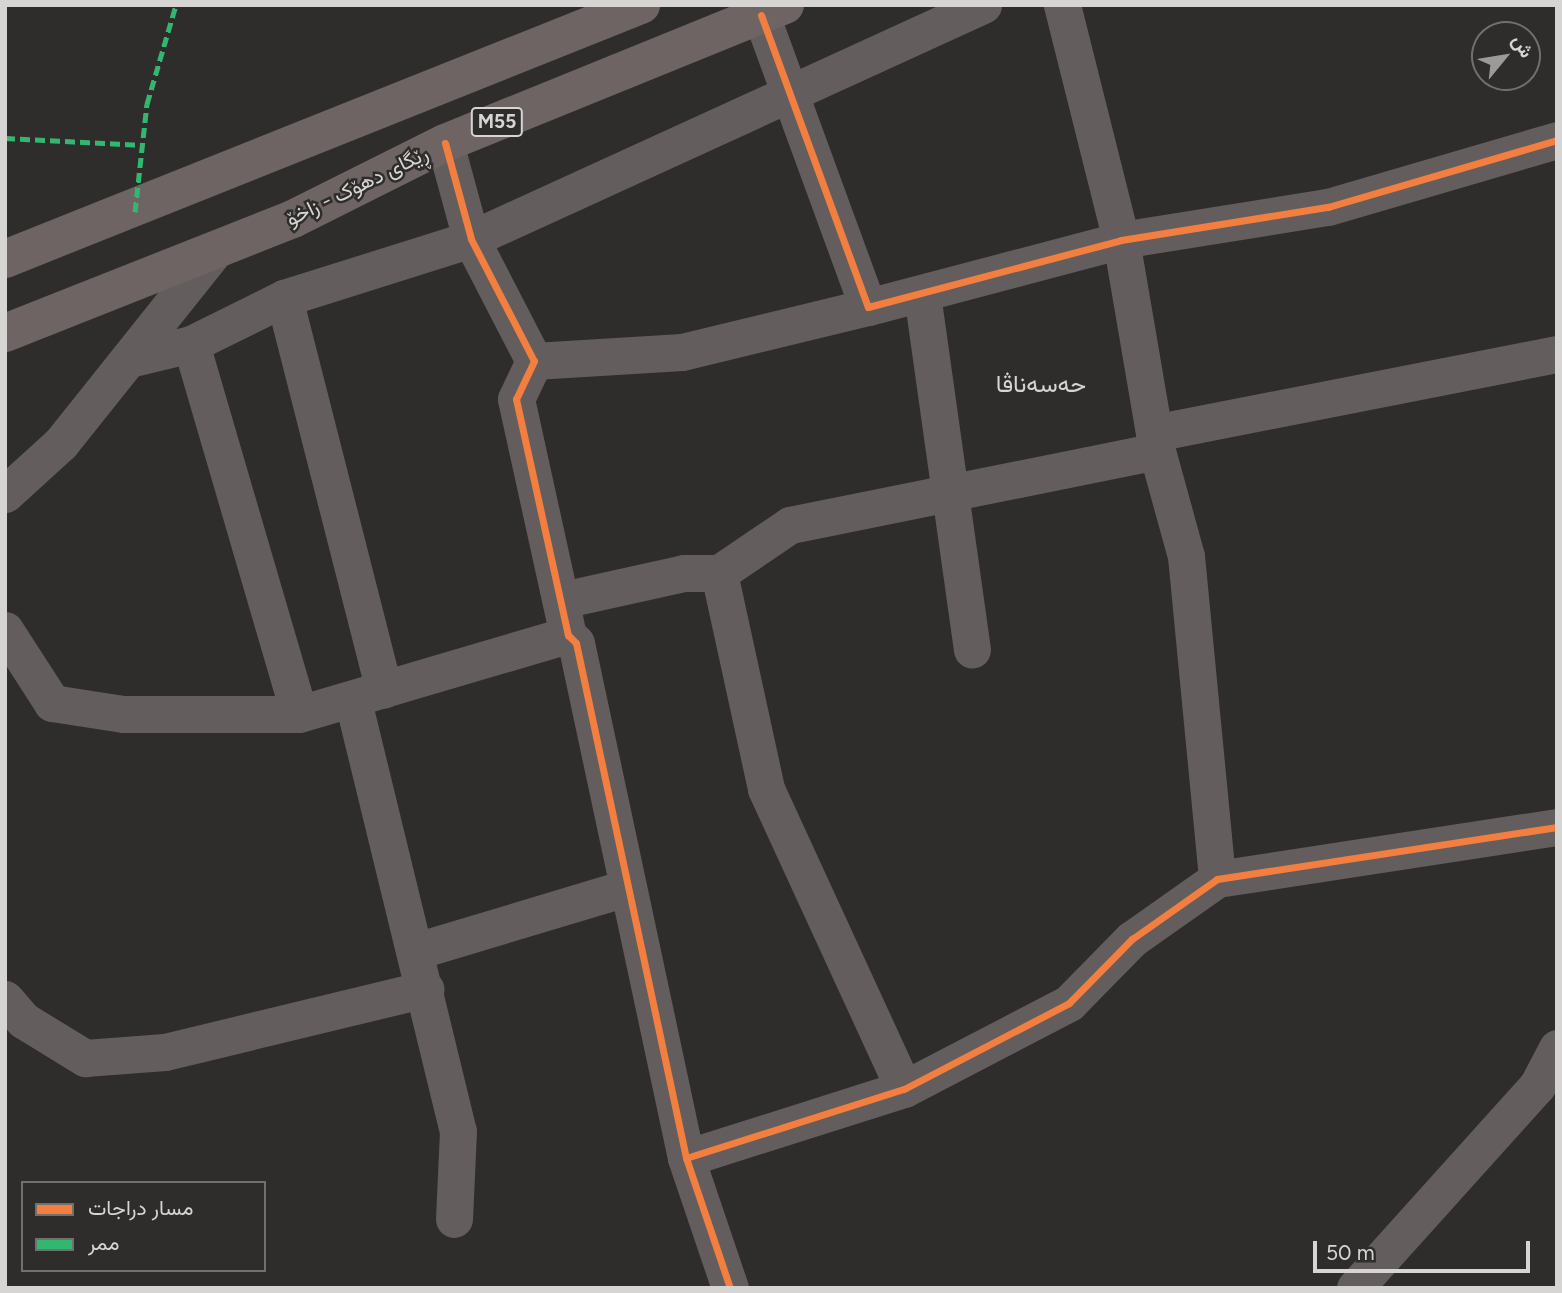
<!DOCTYPE html>
<meta charset="utf-8">
<style>
body{margin:0}
#map{position:relative;width:1562px;height:1293px;overflow:hidden;background:#2e2d2c;font-family:Figtree,Vazirmatn,sans-serif}
div>[style]{position:absolute}
.minor>*{height:37px;margin:-18.5px;padding:0 18.5px;transform-origin:18.5px;border-radius:18.5px;background:#645d5d}
.highway>*{height:38px;margin:-19px;padding:0 19px;transform-origin:19px;border-radius:19px;background:#6e6464}
.quiet>*{height:5px;margin-top:-2.5px;transform-origin:0;background:repeating-linear-gradient(90deg,#33b770 0 10px,transparent 0 15px)}
.cycleway>*{height:7px;margin:-3.5px;padding:0 3.5px;transform-origin:3.5px;border-radius:3.5px;background:#f27e40}
span{translate:-50% -50%;white-space:nowrap;text-align:center;line-height:1.15;-webkit-text-stroke:5px #2f2d2b;paint-order:stroke}
.shield-label span{padding:2px 5px;background:#2f2d2b;border:2px solid;border-radius:5px;-webkit-text-stroke-width:0}
.shield-label{font-size:19px;color:#d7d5d4;font-weight:700}
.street-label{font-size:21px;color:#d7d5d4}
.quarter-label{font-size:24px;color:#d7d5d4}
.frame{position:absolute;inset:0;border:7px solid #d7d5d4;pointer-events:none}
.legend{position:absolute;left:21px;top:1181px;width:245px;height:91px;box-sizing:border-box;background:#2f2d2b;border:2px solid #72706f;margin:0;padding:9px 12px;list-style:none;font-size:21px;color:#d7d5d4}
.legend li{display:flex;align-items:center;gap:14px;height:35px}
.legend b{width:35px;border:2px solid #72706f}
.north{position:absolute;left:1471px;top:21px;width:70px;height:70px;box-sizing:border-box;background:#2f2d2b;border:2px solid #72706f;border-radius:50%;rotate:60deg;font-size:19px;font-weight:700;line-height:28px;text-align:center;color:#d7d5d4}
.north::after{content:'';display:block;margin:auto;width:24px;height:32px;background:#9c9a99;clip-path:polygon(50% 0,100% 100%,50% 72%,0 100%)}
.scale{position:absolute;left:1313px;top:1241px;width:217px;height:32px;box-sizing:border-box;border:4px solid #d7d5d4;border-top:0;padding-left:9px;font-size:21px;line-height:24px;white-space:nowrap;color:#d7d5d4;-webkit-text-stroke:5px #2f2d2b;paint-order:stroke}
</style>
<div id="map">
<div class="minor">
<i style="left:1062px;top:5px;width:242px;rotate:75.9deg"></i>
<i style="left:1121px;top:240px;width:214px;rotate:80.3deg"></i>
<i style="left:1157px;top:451px;width:109px;rotate:74.6deg"></i>
<i style="left:1186px;top:556px;width:324px;rotate:84.5deg"></i>
<i style="left:761px;top:15px;width:311px;rotate:69.9deg"></i>
<i style="left:868px;top:307px;width:262px;rotate:-14.8deg"></i>
<i style="left:1121px;top:240px;width:210px;rotate:-9.1deg"></i>
<i style="left:1328px;top:207px;width:239px;rotate:-16.3deg"></i>
<i style="left:445px;top:143px;width:99px;rotate:74.8deg"></i>
<i style="left:471px;top:239px;width:137px;rotate:62.7deg"></i>
<i style="left:534px;top:361px;width:42px;rotate:115.3deg"></i>
<i style="left:516px;top:399px;width:242px;rotate:77.6deg"></i>
<i style="left:568px;top:635px;width:11px;rotate:45deg"></i>
<i style="left:576px;top:643px;width:527px;rotate:77.94deg"></i>
<i style="left:922px;top:294px;width:359px;rotate:82deg"></i>
<i style="left:284px;top:298px;width:404px;rotate:75.7deg"></i>
<i style="left:191px;top:344px;width:385px;rotate:73.7deg"></i>
<i style="left:299px;top:714px;width:280px;rotate:-16.4deg"></i>
<i style="left:129px;top:359px;width:64px;rotate:-13.6deg"></i>
<i style="left:191px;top:344px;width:104px;rotate:-26.3deg"></i>
<i style="left:284px;top:298px;width:196px;rotate:-17.5deg"></i>
<i style="left:471px;top:239px;width:563px;rotate:-24.56deg"></i>
<i style="left:534px;top:361px;width:148px;rotate:-3.5deg"></i>
<i style="left:682px;top:352px;width:191px;rotate:-13.6deg"></i>
<i style="left:1154px;top:433px;width:411px;rotate:-11.1deg"></i>
<i style="left:5px;top:494px;width:76px;rotate:-42.3deg"></i>
<i style="left:61px;top:443px;width:247px;rotate:-51.4deg"></i>
<i style="left:719px;top:573px;width:86px;rotate:-34.1deg"></i>
<i style="left:790px;top:525px;width:374px;rotate:-11.4deg"></i>
<i style="left:562px;top:600px;width:125px;rotate:-12.5deg"></i>
<i style="left:684px;top:573px;width:35px"></i>
<i style="left:719px;top:573px;width:221px;rotate:77.7deg"></i>
<i style="left:766px;top:789px;width:330px;rotate:65.3deg"></i>
<i style="left:5px;top:630px;width:87px;rotate:57.2deg"></i>
<i style="left:52px;top:703px;width:72px;rotate:8.8deg"></i>
<i style="left:123px;top:714px;width:176px"></i>
<i style="left:353px;top:701px;width:443px;rotate:76.3deg"></i>
<i style="left:458px;top:1131px;width:88px;rotate:92.6deg"></i>
<i style="left:416px;top:951px;width:219px;rotate:-16.7deg"></i>
<i style="left:5px;top:999px;width:28px;rotate:49deg"></i>
<i style="left:23px;top:1020px;width:73px;rotate:31.5deg"></i>
<i style="left:85px;top:1058px;width:80px;rotate:-4.3deg"></i>
<i style="left:165px;top:1052px;width:268px;rotate:-13.6deg"></i>
<i style="left:730px;top:1288px;width:137px;rotate:-108.7deg"></i>
<i style="left:686px;top:1158px;width:229px;rotate:-17.6deg"></i>
<i style="left:904px;top:1089px;width:186px;rotate:-27.5deg"></i>
<i style="left:1069px;top:1003px;width:90px;rotate:-45.5deg"></i>
<i style="left:1132px;top:939px;width:104px;rotate:-35.2deg"></i>
<i style="left:1217px;top:879px;width:344px;rotate:-8.7deg"></i>
<i style="left:1355px;top:1288px;width:272px;rotate:-48deg"></i>
<i style="left:1537px;top:1086px;width:43px;rotate:-62.2deg"></i>
</div>
<div class="highway">
<i style="left:5px;top:259px;width:685px;rotate:-21.77deg"></i>
<i style="left:5px;top:333px;width:310px;rotate:-21.6deg"></i>
<i style="left:293px;top:219px;width:170px;rotate:-26.6deg"></i>
<i style="left:445px;top:143px;width:367px;rotate:-22.1deg"></i>
</div>
<div class="quiet">
<i style="left:5px;top:138px;width:138px;rotate:2.9deg"></i>
<i style="left:135px;top:212px;width:109px;rotate:-83.7deg"></i>
<i style="left:147px;top:104px;width:103px;rotate:-73.7deg"></i>
</div>
<div class="cycleway">
<i style="left:761px;top:15px;width:311px;rotate:69.9deg"></i>
<i style="left:868px;top:307px;width:262px;rotate:-14.8deg"></i>
<i style="left:1121px;top:240px;width:210px;rotate:-9.1deg"></i>
<i style="left:1328px;top:207px;width:239px;rotate:-16.3deg"></i>
<i style="left:445px;top:143px;width:99px;rotate:74.8deg"></i>
<i style="left:471px;top:239px;width:137px;rotate:62.7deg"></i>
<i style="left:534px;top:361px;width:42px;rotate:115.3deg"></i>
<i style="left:516px;top:399px;width:242px;rotate:77.6deg"></i>
<i style="left:568px;top:635px;width:11px;rotate:45deg"></i>
<i style="left:576px;top:643px;width:527px;rotate:77.94deg"></i>
<i style="left:730px;top:1288px;width:137px;rotate:-108.7deg"></i>
<i style="left:686px;top:1158px;width:229px;rotate:-17.6deg"></i>
<i style="left:904px;top:1089px;width:186px;rotate:-27.5deg"></i>
<i style="left:1069px;top:1003px;width:90px;rotate:-45.5deg"></i>
<i style="left:1132px;top:939px;width:104px;rotate:-35.2deg"></i>
<i style="left:1217px;top:879px;width:344px;rotate:-8.7deg"></i>
</div>
<div class="shield-label">
<span style="left:497px;top:122px">M55</span>
</div>
<div class="street-label">
<span style="left:357px;top:186px;rotate:-26deg">ڕێگای دهۆک - زاخۆ</span>
</div>
<div class="quarter-label">
<span style="left:1041px;top:384px">حەسەناڤا</span>
</div>
<div class="frame"></div>
<ul class="legend">
<li><b style="height:9px;background:#f27e40"></b>مسار دراجات</li>
<li><b style="height:9px;background:#33b770"></b>ممر</li>
</ul>
<div class="north">ش</div>
<div class="scale">50 m</div>
</div>
